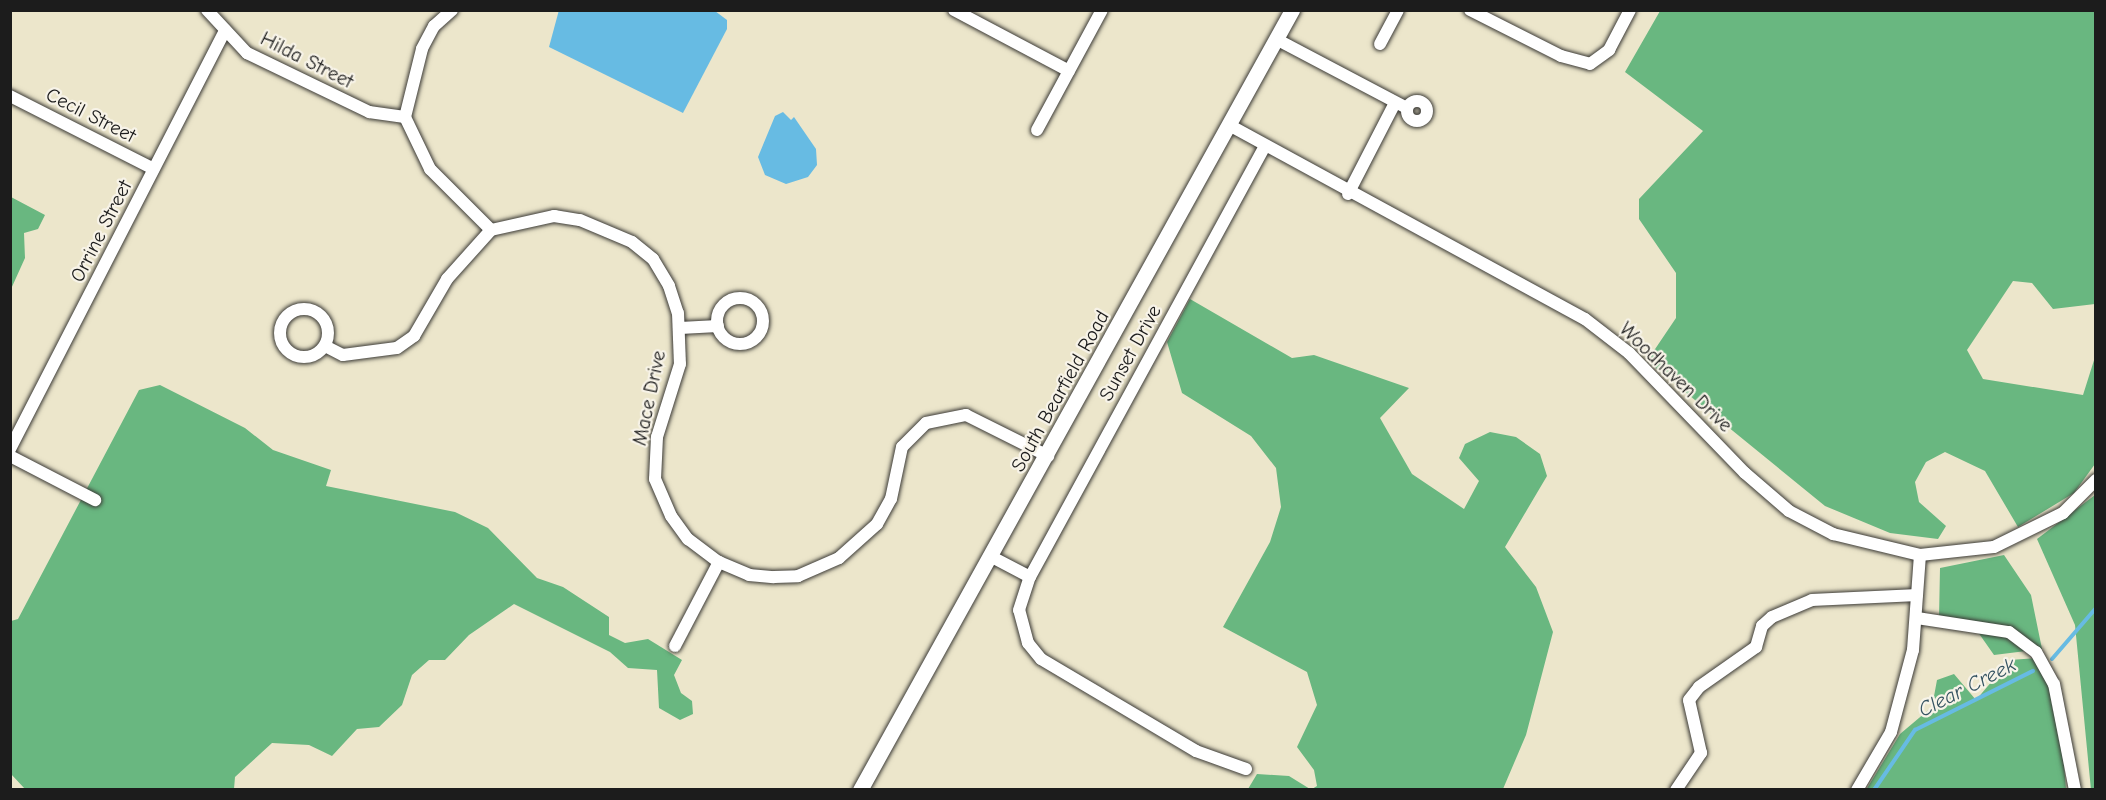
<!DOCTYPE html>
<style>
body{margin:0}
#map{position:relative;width:2106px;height:800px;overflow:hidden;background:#ece6cb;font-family:"Comic Neue",sans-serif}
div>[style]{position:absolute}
.forest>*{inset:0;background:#69b780}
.water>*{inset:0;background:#67bbe3}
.stream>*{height:4px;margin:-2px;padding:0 2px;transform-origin:2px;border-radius:2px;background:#67bbe3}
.roads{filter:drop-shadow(0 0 2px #3b3a36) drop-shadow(0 0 2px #3b3a36)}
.minor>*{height:12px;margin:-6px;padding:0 6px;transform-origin:6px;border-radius:6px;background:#fff}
.minor>.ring{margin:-6px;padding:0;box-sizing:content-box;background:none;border:12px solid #fff;border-radius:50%}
.tertiary>*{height:15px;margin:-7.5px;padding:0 7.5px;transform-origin:7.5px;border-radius:7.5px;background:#fff}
span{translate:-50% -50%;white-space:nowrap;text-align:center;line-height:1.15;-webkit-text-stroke:4.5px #f7f3e8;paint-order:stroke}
.street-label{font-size:20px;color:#1c1c1c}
.water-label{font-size:21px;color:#365462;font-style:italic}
.frame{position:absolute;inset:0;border:12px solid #1c1c1c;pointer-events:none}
</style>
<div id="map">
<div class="forest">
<i style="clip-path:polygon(1660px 11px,2095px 11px,2095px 304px,2053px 309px,2032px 283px,2013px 281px,1967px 350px,1983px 379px,2083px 395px,2095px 357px,2095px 464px,2074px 493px,2018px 527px,1985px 471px,1945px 452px,1926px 462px,1915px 482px,1919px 502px,1946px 526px,1938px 539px,1890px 533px,1825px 506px,1647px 361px,1676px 318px,1676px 273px,1639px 219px,1639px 199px,1703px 131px,1625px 72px)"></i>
<i style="clip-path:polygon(11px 197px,45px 215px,38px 229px,24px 233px,25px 258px,11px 289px)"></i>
<i style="clip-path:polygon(1190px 299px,1292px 358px,1314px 355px,1409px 388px,1380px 418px,1412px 474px,1464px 509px,1479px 481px,1459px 458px,1465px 444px,1490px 432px,1516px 437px,1540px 454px,1547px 476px,1505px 547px,1536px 587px,1553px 632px,1526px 735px,1503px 789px,1312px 789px,1317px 786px,1314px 770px,1297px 747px,1317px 705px,1307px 672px,1223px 627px,1270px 542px,1281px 507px,1276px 468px,1251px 436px,1182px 393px,1167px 342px)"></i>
<i style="clip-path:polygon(160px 385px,245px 428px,273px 450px,331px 470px,326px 486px,455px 512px,488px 528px,537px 578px,563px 587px,609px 617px,609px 635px,625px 643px,648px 639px,682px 660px,674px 675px,681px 693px,692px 701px,693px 714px,680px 720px,659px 708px,657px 670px,628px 668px,610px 652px,514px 604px,469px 635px,445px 660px,429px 660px,412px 675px,402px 705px,379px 727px,357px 729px,332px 756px,309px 745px,272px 743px,235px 777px,234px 789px,25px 789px,11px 774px,11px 621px,18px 619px,139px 390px)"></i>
<i style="clip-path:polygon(2095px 495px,2096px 789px,2091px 790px,2075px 625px,2037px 539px)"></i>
<i style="clip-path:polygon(2004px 555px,2031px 595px,2042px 649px,1994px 655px,1973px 625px,1939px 618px,1940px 568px)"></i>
<i style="clip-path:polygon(2036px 658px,2059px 705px,2066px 789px,1866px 790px,1900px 734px,1932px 707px,1937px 680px,1954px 674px,1976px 700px,2010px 660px)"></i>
<i style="clip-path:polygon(1257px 774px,1289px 776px,1310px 789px,1248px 789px)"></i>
</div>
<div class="water">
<i style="clip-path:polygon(559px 10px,715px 11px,727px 20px,727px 29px,683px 113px,549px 47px)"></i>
<i style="clip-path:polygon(783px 112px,791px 120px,794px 117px,816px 149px,817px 165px,808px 177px,786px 184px,765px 175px,758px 157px,775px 116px)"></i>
</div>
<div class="stream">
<i style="left:2052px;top:659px;width:67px;rotate:-49.2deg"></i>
<i style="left:1874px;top:790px;width:73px;rotate:-55.7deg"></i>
<i style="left:1915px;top:730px;width:132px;rotate:-26.6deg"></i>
</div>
<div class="roads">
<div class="minor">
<i style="left:207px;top:10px;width:59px;rotate:47.1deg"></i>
<i style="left:247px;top:53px;width:136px;rotate:25.8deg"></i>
<i style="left:369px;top:112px;width:36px;rotate:8deg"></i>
<i style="left:452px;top:10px;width:24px;rotate:138deg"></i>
<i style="left:434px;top:26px;width:26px;rotate:118deg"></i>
<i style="left:422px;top:49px;width:70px;rotate:104deg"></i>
<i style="left:405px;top:117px;width:58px;rotate:64.3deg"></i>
<i style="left:430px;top:169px;width:86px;rotate:45deg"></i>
<i style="left:954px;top:10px;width:130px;rotate:27.9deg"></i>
<i style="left:1470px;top:10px;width:102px;rotate:26.8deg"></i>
<i style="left:1561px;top:56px;width:30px;rotate:15deg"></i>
<i style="left:1590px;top:64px;width:24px;rotate:-36deg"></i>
<i style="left:1609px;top:50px;width:45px;rotate:-62.3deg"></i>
<i style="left:1276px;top:39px;width:148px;rotate:27.8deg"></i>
<i style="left:1380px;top:44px;width:38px;rotate:-62deg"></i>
<i style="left:10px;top:96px;width:161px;rotate:26.9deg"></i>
<i class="ring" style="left:1407px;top:101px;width:8px;height:8px"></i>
<i style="left:1229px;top:125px;width:405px;rotate:28.6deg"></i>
<i style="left:1585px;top:319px;width:56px;rotate:37.7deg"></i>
<i style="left:1629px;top:353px;width:167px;rotate:46deg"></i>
<i style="left:1745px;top:473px;width:58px;rotate:40.8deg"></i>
<i style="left:1789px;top:511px;width:50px;rotate:27.6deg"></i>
<i style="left:1833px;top:534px;width:89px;rotate:13.6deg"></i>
<i style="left:1920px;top:555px;width:74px;rotate:-6.2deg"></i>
<i style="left:1994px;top:547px;width:77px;rotate:-26.2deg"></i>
<i style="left:2063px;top:513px;width:47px;rotate:-45deg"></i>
<i style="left:1037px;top:130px;width:136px;rotate:-61.6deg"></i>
<i style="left:1348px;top:194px;width:102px;rotate:-62.7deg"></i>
<i class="ring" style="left:717px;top:298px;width:34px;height:34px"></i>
<i class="ring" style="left:280px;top:309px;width:36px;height:36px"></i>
<i style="left:680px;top:328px;width:38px;rotate:-3deg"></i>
<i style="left:325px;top:346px;width:20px;rotate:27deg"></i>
<i style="left:343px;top:355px;width:54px;rotate:-7.4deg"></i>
<i style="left:397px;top:348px;width:21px;rotate:-35deg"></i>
<i style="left:414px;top:336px;width:66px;rotate:-59.9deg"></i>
<i style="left:447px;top:279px;width:66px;rotate:-48.1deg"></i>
<i style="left:491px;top:230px;width:65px;rotate:-12.5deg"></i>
<i style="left:554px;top:216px;width:26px;rotate:9deg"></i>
<i style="left:580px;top:220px;width:56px;rotate:22.9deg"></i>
<i style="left:632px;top:242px;width:27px;rotate:39deg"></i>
<i style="left:653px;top:259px;width:31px;rotate:59deg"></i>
<i style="left:669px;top:286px;width:28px;rotate:72deg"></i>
<i style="left:678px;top:313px;width:51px;rotate:87.8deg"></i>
<i style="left:680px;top:364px;width:77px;rotate:107.5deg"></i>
<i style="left:657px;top:437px;width:42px;rotate:92.7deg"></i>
<i style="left:655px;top:479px;width:40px;rotate:66.6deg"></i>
<i style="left:671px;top:516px;width:29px;rotate:54deg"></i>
<i style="left:688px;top:539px;width:39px;rotate:37deg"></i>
<i style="left:719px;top:562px;width:33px;rotate:23deg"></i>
<i style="left:749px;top:575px;width:25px;rotate:5deg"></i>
<i style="left:774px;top:577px;width:24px;rotate:-2deg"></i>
<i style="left:798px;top:576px;width:45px;rotate:-23.7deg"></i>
<i style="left:839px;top:558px;width:51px;rotate:-41.8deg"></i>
<i style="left:877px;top:524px;width:29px;rotate:-61deg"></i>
<i style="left:891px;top:499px;width:53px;rotate:-78.1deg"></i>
<i style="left:902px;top:447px;width:34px;rotate:-45deg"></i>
<i style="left:926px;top:423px;width:41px;rotate:-11.3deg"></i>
<i style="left:966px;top:415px;width:92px;rotate:26.6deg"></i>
<i style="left:10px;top:449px;width:471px;rotate:-62.8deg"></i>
<i style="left:10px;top:456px;width:96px;rotate:27.4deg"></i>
<i style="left:990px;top:556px;width:45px;rotate:27.7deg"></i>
<i style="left:1917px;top:618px;width:93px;rotate:8.7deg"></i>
<i style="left:2009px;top:632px;width:34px;rotate:37deg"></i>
<i style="left:2036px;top:652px;width:37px;rotate:61deg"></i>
<i style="left:2054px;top:684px;width:108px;rotate:78.8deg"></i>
<i style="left:675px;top:646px;width:95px;rotate:-62.4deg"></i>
<i style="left:1246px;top:769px;width:53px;rotate:-160.2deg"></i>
<i style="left:1196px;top:751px;width:180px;rotate:-149.3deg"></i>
<i style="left:1041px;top:659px;width:21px;rotate:-129deg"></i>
<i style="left:1028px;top:643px;width:34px;rotate:-105deg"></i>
<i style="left:1019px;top:610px;width:35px;rotate:-72deg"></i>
<i style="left:1030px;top:577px;width:489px;rotate:-61.4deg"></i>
<i style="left:1676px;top:790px;width:45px;rotate:-56deg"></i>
<i style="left:1701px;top:753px;width:54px;rotate:-102.8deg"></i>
<i style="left:1689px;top:700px;width:16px;rotate:-52deg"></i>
<i style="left:1699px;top:687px;width:70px;rotate:-35.1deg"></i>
<i style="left:1756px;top:647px;width:22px;rotate:-74deg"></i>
<i style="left:1762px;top:626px;width:13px;rotate:-42deg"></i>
<i style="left:1772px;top:617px;width:43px;rotate:-23deg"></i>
<i style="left:1812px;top:600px;width:105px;rotate:-2.7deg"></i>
<i style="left:1857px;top:790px;width:67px;rotate:-59.6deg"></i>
<i style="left:1891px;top:732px;width:85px;rotate:-75deg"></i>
<i style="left:1913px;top:650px;width:95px;rotate:-85.8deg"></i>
</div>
<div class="tertiary">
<i style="left:860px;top:790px;width:892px;rotate:-61.02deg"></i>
</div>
</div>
<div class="street-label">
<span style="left:307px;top:60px;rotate:27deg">Hilda Street</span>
<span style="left:91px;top:115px;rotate:27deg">Cecil Street</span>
<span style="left:101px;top:231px;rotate:-63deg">Orrine Street</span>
<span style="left:1130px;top:353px;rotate:-61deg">Sunset Drive</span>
<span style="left:1676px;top:377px;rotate:44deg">Woodhaven Drive</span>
<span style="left:1060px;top:391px;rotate:-61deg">South Bearfield Road</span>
<span style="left:649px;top:398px;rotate:-78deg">Mace Drive</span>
</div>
<div class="water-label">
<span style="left:1967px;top:687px;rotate:-27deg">Clear Creek</span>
</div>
<div class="frame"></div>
</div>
